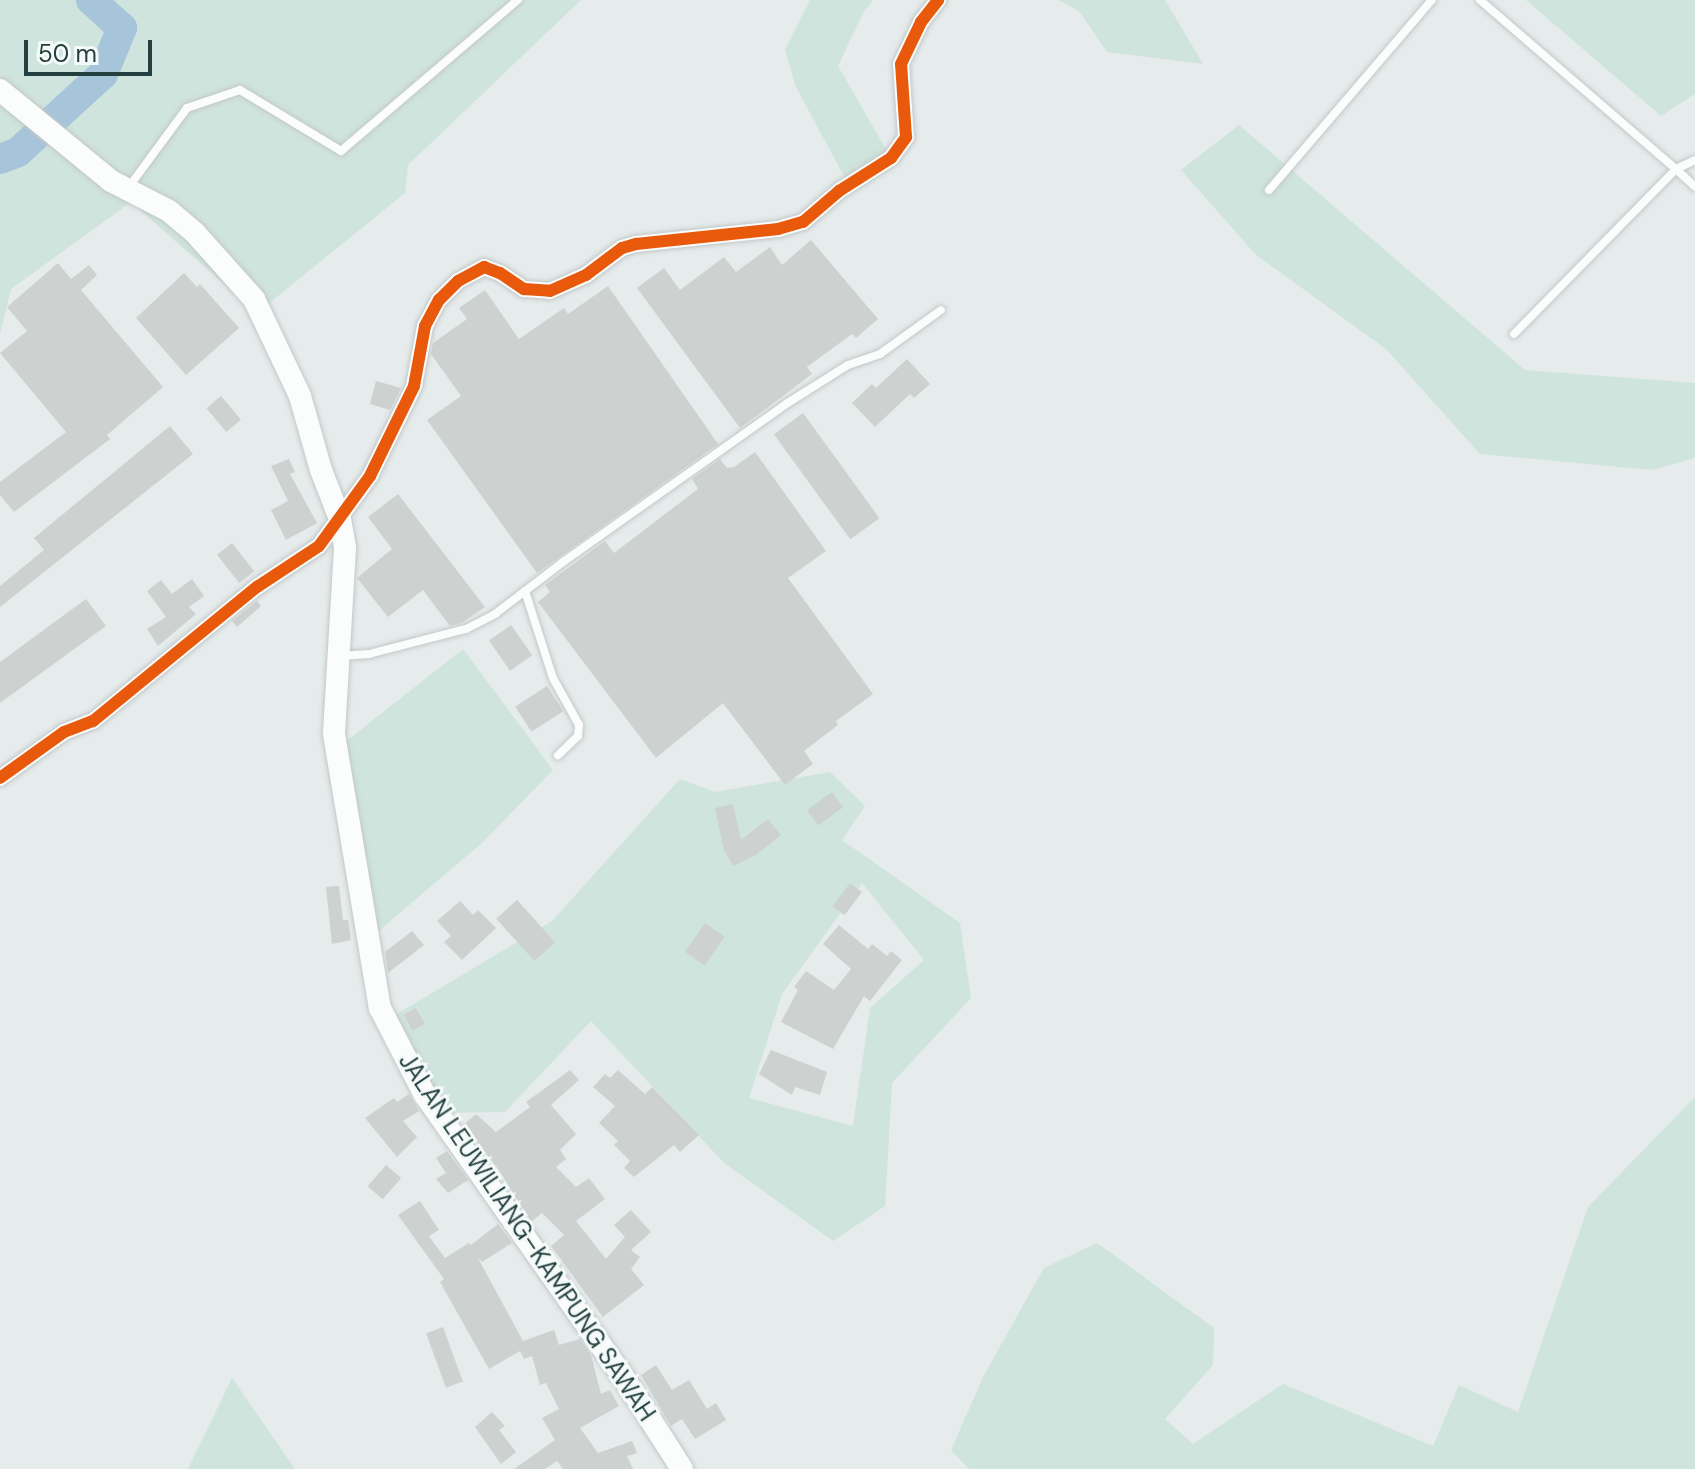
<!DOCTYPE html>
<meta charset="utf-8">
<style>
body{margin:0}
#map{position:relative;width:1695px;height:1469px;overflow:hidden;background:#e6ebeb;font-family:"DM Sans",sans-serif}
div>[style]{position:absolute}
.green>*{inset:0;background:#cfe4dc}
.river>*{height:30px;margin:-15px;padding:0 15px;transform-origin:15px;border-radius:15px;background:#a6c4da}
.building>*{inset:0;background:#cdd2d1;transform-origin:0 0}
.roads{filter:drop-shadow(0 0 2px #c3c8c8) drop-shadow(0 0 2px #c3c8c8)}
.lane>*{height:8px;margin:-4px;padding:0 4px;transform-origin:4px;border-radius:4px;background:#fbfcfc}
.street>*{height:16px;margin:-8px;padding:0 8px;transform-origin:8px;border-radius:8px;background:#fbfcfc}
.secondary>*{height:22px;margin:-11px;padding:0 11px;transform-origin:11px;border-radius:11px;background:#fbfcfc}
.cycleway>*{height:12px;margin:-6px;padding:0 6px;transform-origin:6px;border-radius:6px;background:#e8590c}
span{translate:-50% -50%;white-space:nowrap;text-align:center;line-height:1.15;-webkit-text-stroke:6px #f4faf8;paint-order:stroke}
.street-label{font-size:24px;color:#233f3f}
.scale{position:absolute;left:24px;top:40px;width:128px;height:36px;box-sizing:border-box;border:4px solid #233f3f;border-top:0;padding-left:10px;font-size:24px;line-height:28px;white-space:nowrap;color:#233f3f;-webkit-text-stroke:6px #f4faf8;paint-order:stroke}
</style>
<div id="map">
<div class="green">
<i style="clip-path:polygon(0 0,581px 0,408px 165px,405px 193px,257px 313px,131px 202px,11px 289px,0 334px)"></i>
<i style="clip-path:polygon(810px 0,873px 0,863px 13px,838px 66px,895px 165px,852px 191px,796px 87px,785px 50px)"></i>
<i style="clip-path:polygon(1058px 0,1165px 0,1203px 64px,1107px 52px,1079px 11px)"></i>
<i style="clip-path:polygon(1526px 0,1695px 0,1695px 94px,1661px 116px)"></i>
<i style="clip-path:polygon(1239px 125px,1525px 370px,1695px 383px,1695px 458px,1652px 470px,1480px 454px,1386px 349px,1256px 255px,1181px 170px)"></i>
<i style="clip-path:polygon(463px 649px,553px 770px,482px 843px,362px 945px,335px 750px)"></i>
<i style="clip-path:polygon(evenodd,830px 772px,865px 806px,842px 840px,960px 923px,971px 998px,892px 1083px,885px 1206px,833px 1241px,724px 1163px,591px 1021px,505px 1112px,436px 1113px,382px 1023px,552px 921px,680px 779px,715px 792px,830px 772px,862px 883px,924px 960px,870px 1008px,853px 1126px,749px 1098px,782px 994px,862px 883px)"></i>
<i style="clip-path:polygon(1695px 1097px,1695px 1469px,969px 1469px,951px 1450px,983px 1377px,1044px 1268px,1097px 1243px,1214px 1328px,1213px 1365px,1165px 1419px,1193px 1444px,1283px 1384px,1433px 1446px,1459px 1385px,1518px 1412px,1588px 1207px)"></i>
<i style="clip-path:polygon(232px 1378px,295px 1469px,188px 1469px)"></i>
</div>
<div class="river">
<i style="left:0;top:159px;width:19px;rotate:-21deg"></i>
<i style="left:18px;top:152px;width:115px;rotate:-42.5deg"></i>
<i style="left:103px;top:74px;width:50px;rotate:-67.6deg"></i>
<i style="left:122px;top:28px;width:42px;rotate:-137.9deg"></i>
</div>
<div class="building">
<i style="clip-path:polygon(811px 240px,878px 319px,856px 338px,852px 334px,807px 367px,812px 374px,740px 428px,637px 288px,664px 268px,680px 290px,724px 257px,736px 272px,770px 247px,782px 265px)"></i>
<i style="clip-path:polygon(58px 263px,71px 279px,89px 265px,97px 275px,81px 290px,163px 387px,107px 435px,110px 439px,14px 512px,0 495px,0 482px,66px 432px,0 353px,27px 331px,7px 307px)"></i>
<i style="clip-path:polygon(184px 273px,197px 287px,200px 284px,239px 328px,186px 375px,136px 318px)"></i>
<i style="clip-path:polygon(608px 286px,718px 444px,537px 573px,427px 420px,461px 396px,431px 354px,433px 343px,467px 319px,459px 308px,485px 290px,519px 339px,564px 308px,568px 314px)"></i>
<i style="clip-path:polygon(907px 359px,930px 384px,914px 398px,910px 394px,875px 427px,852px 403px,872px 384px,876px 388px)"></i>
<i style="clip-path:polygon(376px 381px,401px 388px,390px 410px,370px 404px)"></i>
<i style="left:221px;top:396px;width:31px;height:19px;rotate:50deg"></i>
<i style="left:803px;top:413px;width:130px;height:36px;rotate:54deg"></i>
<i style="clip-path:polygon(170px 426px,193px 454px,0 607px,0 586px,44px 550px,34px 538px)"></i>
<i style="clip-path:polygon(755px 452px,826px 551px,788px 578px,873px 694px,836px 721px,838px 725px,804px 751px,813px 764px,785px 785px,723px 703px,656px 758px,538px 602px,550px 592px,545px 585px,605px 541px,614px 553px,698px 489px,692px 479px,720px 459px,727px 468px,734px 467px)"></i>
<i style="clip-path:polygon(289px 459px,295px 472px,290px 474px,317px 523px,286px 540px,271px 510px,288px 501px,271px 466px)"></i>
<i style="clip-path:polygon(398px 494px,485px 607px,463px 622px,450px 626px,423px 590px,388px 617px,357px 578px,392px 549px,368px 517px)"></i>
<i style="left:232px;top:543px;width:36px;height:19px;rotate:52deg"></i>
<i style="clip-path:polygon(192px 579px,204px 596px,189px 607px,196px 614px,158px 646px,147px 629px,166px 617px,147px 591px,161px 580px,172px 594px)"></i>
<i style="clip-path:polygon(86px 599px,106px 626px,0 703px,0 662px)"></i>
<i style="clip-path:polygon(257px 601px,261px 606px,237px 627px,232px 621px)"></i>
<i style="left:511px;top:625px;width:37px;height:27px;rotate:55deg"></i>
<i style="left:547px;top:686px;width:30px;height:38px;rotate:57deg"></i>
<i style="left:832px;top:792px;width:19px;height:31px;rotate:54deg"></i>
<i style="clip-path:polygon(733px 804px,741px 840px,768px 819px,781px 835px,756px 855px,733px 866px,724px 851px,715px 808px)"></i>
<i style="left:850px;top:883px;width:15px;height:29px;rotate:37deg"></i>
<i style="clip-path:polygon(339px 886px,343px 920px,348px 920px,351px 940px,332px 944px,326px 887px)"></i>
<i style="left:517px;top:900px;width:57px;height:28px;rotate:48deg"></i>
<i style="clip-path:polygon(460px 901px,473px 915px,478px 910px,496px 928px,462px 960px,444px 942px,451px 936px,437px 921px)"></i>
<i style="left:705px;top:923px;width:24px;height:35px;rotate:35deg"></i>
<i style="clip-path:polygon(839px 925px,868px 949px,872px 944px,887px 956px,891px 951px,902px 960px,870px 1001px,864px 996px,833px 1049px,781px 1022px,798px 990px,794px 987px,806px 971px,834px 990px,851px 969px,823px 944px)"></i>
<i style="clip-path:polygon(412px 931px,424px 945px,388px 973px,385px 952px)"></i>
<i style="left:416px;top:1008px;width:18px;height:14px;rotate:61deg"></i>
<i style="clip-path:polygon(771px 1050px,827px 1072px,820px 1095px,795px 1087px,792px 1095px,759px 1074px)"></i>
<i style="clip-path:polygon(570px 1070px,579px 1080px,551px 1105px,576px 1134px,560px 1150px,566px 1159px,556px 1167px,576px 1187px,589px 1178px,605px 1199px,576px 1221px,606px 1259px,625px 1237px,614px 1225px,631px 1210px,651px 1232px,631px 1250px,640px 1257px,631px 1269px,644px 1285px,603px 1317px,551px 1246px,564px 1235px,542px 1213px,531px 1222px,499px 1170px,463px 1125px,476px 1114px,496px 1132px,530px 1107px,526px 1102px)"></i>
<i style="clip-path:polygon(618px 1070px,645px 1094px,652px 1087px,699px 1135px,680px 1152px,674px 1145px,634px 1177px,624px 1168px,630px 1161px,614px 1145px,618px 1141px,599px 1123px,615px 1106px,593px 1087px,605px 1074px,610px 1078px)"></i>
<i style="clip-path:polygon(409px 1094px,419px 1111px,403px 1121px,417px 1137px,397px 1157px,365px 1118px,394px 1098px,397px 1102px)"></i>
<i style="clip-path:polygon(447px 1151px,468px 1180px,448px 1193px,436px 1179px,446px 1173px,436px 1158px)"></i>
<i style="left:386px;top:1165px;width:20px;height:28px;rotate:41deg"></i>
<i style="clip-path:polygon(420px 1201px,439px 1230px,429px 1236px,445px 1258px,469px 1243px,471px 1245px,498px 1224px,512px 1243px,482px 1262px,478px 1258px,523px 1341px,554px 1330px,559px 1345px,580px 1339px,591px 1355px,601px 1394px,610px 1390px,619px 1406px,580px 1428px,598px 1453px,632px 1441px,637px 1453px,627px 1456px,633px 1469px,563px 1469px,557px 1461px,545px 1469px,514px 1469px,555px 1440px,542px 1418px,559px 1409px,546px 1383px,540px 1385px,532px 1356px,524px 1359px,520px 1351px,489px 1369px,440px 1282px,444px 1279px,398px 1215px)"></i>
<i style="left:443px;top:1327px;width:58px;height:18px;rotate:70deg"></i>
<i style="clip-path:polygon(656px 1365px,672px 1390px,689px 1380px,707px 1409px,716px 1403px,726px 1420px,695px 1439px,682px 1419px,671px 1426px,641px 1375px)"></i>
<i style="clip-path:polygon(492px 1412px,505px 1426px,499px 1430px,516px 1452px,501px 1464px,475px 1427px)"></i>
</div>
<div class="roads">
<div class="lane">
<i style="left:1480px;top:0;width:259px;rotate:40.8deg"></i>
<i style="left:1676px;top:169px;width:21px;rotate:-25deg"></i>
<i style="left:128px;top:188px;width:99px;rotate:-53.6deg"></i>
<i style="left:187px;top:108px;width:56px;rotate:-18.8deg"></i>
<i style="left:240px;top:90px;width:118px;rotate:31.1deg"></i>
<i style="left:341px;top:151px;width:233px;rotate:-40.5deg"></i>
<i style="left:1269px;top:190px;width:250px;rotate:-49.4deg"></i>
<i style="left:1514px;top:334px;width:231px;rotate:-45.5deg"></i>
<i style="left:1676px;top:169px;width:26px;rotate:43deg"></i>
<i style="left:525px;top:591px;width:91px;rotate:72.2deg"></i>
<i style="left:553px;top:678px;width:54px;rotate:61deg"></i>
<i style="left:579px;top:725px;width:11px;rotate:95deg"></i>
<i style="left:578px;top:736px;width:28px;rotate:136deg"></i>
<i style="left:341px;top:656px;width:28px;rotate:-4deg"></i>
<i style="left:369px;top:654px;width:100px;rotate:-14.5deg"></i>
<i style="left:466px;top:629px;width:33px;rotate:-27deg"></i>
<i style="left:495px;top:614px;width:86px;rotate:-37.4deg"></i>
<i style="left:563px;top:562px;width:273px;rotate:-35.3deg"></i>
<i style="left:786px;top:404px;width:73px;rotate:-32.2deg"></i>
<i style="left:848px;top:365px;width:34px;rotate:-19deg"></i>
<i style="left:880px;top:354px;width:75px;rotate:-35.8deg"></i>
</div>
<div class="street">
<i style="left:0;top:778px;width:79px;rotate:-35.7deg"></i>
<i style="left:64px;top:732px;width:31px;rotate:-21deg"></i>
<i style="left:93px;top:721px;width:212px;rotate:-39.3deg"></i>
<i style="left:257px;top:587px;width:74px;rotate:-33.5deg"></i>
<i style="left:319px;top:546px;width:87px;rotate:-53.9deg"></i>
<i style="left:370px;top:476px;width:100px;rotate:-63.9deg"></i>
<i style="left:414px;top:386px;width:61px;rotate:-79.6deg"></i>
<i style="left:425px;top:326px;width:30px;rotate:-62deg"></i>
<i style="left:439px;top:300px;width:27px;rotate:-45deg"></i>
<i style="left:458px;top:281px;width:30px;rotate:-28deg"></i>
<i style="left:484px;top:267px;width:17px;rotate:21deg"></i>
<i style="left:500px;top:273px;width:29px;rotate:34deg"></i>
<i style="left:524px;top:289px;width:26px;rotate:4deg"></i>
<i style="left:550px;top:291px;width:39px;rotate:-24deg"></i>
<i style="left:586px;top:275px;width:45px;rotate:-36.9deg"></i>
<i style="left:622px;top:248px;width:15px;rotate:-16deg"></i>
<i style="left:636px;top:244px;width:143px;rotate:-6deg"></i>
<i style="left:778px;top:229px;width:26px;rotate:-16deg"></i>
<i style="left:803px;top:222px;width:48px;rotate:-40.7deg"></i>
<i style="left:839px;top:191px;width:62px;rotate:-32.4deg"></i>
<i style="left:891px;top:158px;width:26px;rotate:-54deg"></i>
<i style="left:906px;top:137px;width:73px;rotate:-93.9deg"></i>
<i style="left:901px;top:64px;width:47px;rotate:-64.5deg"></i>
<i style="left:921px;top:22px;width:28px;rotate:-52deg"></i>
</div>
<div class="secondary">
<i style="left:0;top:90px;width:144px;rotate:39.3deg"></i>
<i style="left:111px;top:181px;width:65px;rotate:27.3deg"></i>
<i style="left:169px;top:211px;width:34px;rotate:40deg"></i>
<i style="left:195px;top:233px;width:89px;rotate:48.2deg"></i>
<i style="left:254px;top:299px;width:107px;rotate:64.6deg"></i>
<i style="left:300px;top:396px;width:77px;rotate:74.2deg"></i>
<i style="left:321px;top:470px;width:53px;rotate:68.8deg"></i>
<i style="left:340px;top:519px;width:29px;rotate:80deg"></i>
<i style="left:345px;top:548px;width:186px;rotate:93.4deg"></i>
<i style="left:334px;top:734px;width:278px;rotate:80.5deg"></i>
<i style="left:380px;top:1008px;width:98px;rotate:62.7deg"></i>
<i style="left:425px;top:1095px;width:339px;rotate:54.9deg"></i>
<i style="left:620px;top:1372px;width:115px;rotate:57.4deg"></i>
</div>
</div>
<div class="cycleway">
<i style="left:0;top:778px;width:79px;rotate:-35.7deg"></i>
<i style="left:64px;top:732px;width:31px;rotate:-21deg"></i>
<i style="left:93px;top:721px;width:212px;rotate:-39.3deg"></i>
<i style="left:257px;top:587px;width:74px;rotate:-33.5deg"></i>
<i style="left:319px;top:546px;width:87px;rotate:-53.9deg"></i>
<i style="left:370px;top:476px;width:100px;rotate:-63.9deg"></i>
<i style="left:414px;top:386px;width:61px;rotate:-79.6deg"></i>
<i style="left:425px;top:326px;width:30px;rotate:-62deg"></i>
<i style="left:439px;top:300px;width:27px;rotate:-45deg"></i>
<i style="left:458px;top:281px;width:30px;rotate:-28deg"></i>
<i style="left:484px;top:267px;width:17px;rotate:21deg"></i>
<i style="left:500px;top:273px;width:29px;rotate:34deg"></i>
<i style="left:524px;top:289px;width:26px;rotate:4deg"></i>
<i style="left:550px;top:291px;width:39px;rotate:-24deg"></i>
<i style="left:586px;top:275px;width:45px;rotate:-36.9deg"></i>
<i style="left:622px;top:248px;width:15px;rotate:-16deg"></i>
<i style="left:636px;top:244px;width:143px;rotate:-6deg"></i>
<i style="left:778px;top:229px;width:26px;rotate:-16deg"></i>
<i style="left:803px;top:222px;width:48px;rotate:-40.7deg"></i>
<i style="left:839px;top:191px;width:62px;rotate:-32.4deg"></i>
<i style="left:891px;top:158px;width:26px;rotate:-54deg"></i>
<i style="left:906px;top:137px;width:73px;rotate:-93.9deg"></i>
<i style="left:901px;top:64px;width:47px;rotate:-64.5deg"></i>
<i style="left:921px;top:22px;width:28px;rotate:-52deg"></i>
</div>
<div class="street-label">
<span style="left:527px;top:1237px;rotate:56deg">JALAN LEUWILIANG–KAMPUNG SAWAH</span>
</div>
<div class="scale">50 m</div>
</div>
